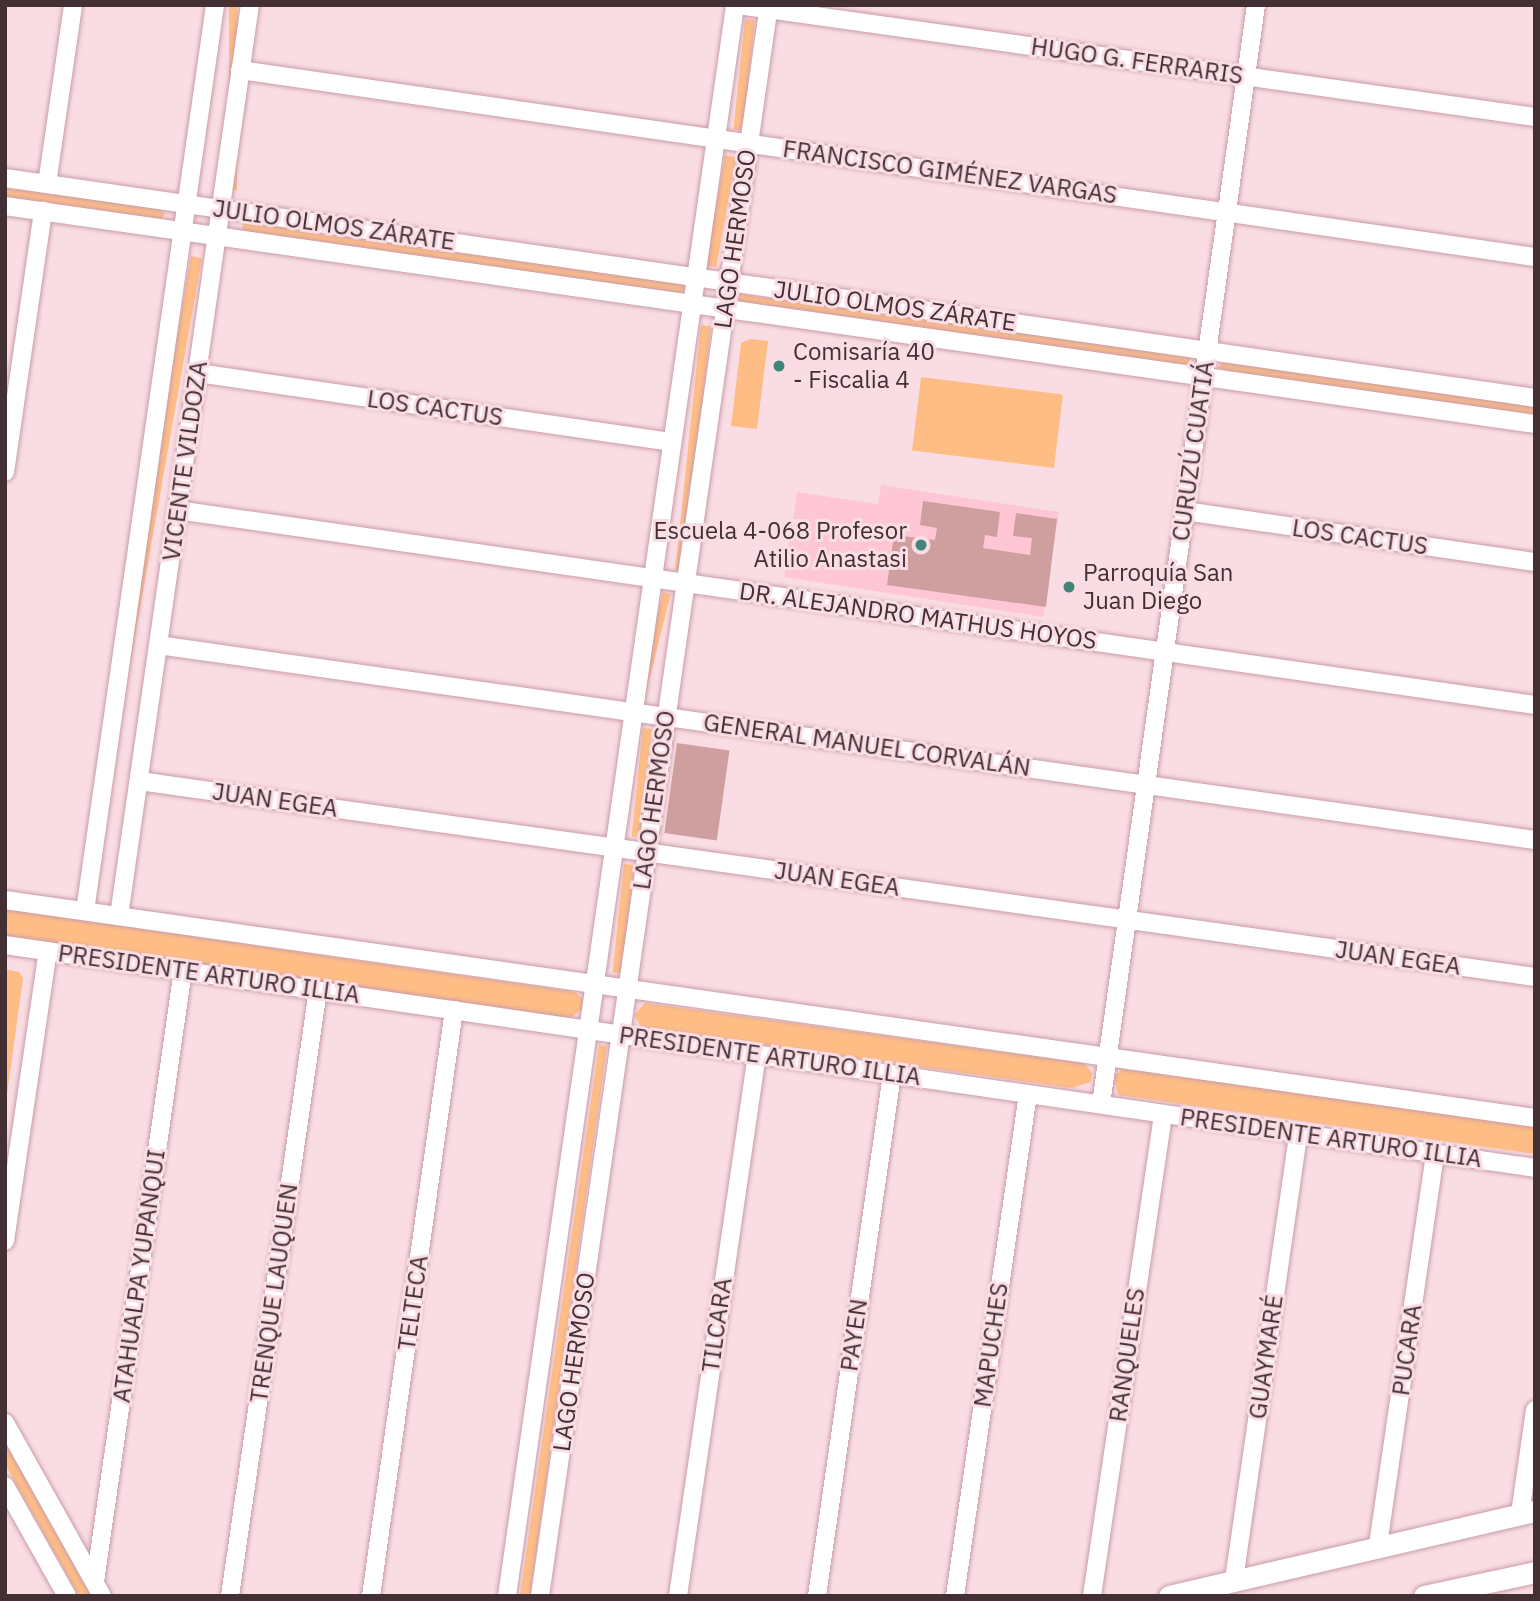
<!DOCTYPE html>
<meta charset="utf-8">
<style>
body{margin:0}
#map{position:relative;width:1540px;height:1601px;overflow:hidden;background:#fadde4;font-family:"IBM Plex Sans",sans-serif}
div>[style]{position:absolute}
.built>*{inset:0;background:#ffc7d6}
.green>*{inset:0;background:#ffbd86;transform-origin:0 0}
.building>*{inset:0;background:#ce9f9e;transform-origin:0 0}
.roads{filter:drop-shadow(0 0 2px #c99ca8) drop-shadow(0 0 2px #c99ca8)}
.minor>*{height:18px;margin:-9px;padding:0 9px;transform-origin:9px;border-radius:9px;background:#fff}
.major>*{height:21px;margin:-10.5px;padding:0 10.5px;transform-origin:10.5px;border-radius:10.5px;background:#fff}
.dots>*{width:19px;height:19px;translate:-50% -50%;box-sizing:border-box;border:4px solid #fadde4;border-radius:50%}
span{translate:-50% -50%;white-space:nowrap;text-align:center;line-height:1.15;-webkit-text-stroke:6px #fadde4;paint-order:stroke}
.street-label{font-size:24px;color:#423035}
.poi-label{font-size:24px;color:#423035}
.left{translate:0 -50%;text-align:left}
.right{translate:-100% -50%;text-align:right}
.frame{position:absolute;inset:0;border:7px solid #423035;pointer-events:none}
</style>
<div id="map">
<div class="built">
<i style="clip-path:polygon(881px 485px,1059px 512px,1043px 617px,784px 577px,797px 492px,878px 504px)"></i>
</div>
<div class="green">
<i style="left:229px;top:5px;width:8px;height:185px"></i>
<i style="left:745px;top:19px;width:10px;height:111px;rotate:6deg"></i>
<i style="left:725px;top:155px;width:11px;height:112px;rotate:10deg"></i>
<i style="clip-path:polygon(5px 188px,160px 209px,165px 214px,160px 220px,5px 198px)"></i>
<i style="clip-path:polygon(243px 222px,682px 284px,685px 289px,680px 293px,242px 232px)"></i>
<i style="left:191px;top:256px;width:11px;height:654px;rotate:10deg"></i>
<i style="clip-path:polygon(739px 294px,1189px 356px,1193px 361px,1188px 365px,745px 303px,737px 300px)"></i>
<i style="left:701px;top:325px;width:10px;height:246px;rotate:6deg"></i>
<i style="clip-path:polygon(750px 339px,768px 341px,757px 429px,731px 426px,741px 343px)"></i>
<i style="clip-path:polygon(1224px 362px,1535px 406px,1535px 417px,1222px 371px,1218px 367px)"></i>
<i style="left:921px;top:377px;width:143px;height:74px;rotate:7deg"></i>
<i style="left:663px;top:592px;width:8px;height:112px;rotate:14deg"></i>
<i style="left:643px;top:728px;width:9px;height:109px;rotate:6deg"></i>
<i style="left:624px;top:864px;width:10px;height:109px;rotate:6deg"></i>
<i style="clip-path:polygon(5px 909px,575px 992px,584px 1000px,584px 1008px,570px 1018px,5px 936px)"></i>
<i style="clip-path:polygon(5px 969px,19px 972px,23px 978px,5px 1109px)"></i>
<i style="clip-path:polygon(645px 1003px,1083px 1063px,1092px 1072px,1091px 1082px,1072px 1088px,642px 1028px,634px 1015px)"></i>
<i style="clip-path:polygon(599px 1045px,607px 1046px,530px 1596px,520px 1596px)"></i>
<i style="clip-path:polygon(1122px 1069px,1531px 1125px,1535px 1126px,1535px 1154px,1118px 1095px,1114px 1077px)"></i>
<i style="clip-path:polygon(5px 1442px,91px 1596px,79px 1596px,5px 1464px)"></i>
</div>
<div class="building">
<i style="clip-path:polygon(923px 501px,1000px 512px,997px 537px,985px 535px,983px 548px,1030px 555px,1032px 538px,1013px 536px,1016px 513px,1057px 519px,1046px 607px,887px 585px,894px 535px,935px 540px,937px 528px,920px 525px)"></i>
<i style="left:677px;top:743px;width:53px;height:91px;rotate:8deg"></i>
</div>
<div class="roads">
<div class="minor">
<i style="left:738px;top:5px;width:805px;rotate:8deg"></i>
<i style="left:240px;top:70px;width:1308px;rotate:8.22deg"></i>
<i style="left:5px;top:178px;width:1546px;rotate:8.18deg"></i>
<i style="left:47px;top:184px;width:181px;rotate:-81.7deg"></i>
<i style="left:5px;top:206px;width:1545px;rotate:8.11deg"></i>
<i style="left:198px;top:373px;width:479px;rotate:8.3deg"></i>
<i style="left:5px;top:472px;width:264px;rotate:-81.7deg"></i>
<i style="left:177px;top:510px;width:1372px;rotate:8.17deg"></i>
<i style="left:1185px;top:511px;width:354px;rotate:8.3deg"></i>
<i style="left:158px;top:645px;width:1391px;rotate:8.06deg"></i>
<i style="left:139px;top:781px;width:1410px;rotate:7.99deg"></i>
<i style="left:5px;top:900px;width:1545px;rotate:8.11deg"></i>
<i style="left:85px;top:911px;width:915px;rotate:-81.83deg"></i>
<i style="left:119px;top:916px;width:920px;rotate:-81.82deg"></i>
<i style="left:5px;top:945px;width:1546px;rotate:8.29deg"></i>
<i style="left:1101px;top:1104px;width:1110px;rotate:-81.97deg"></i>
<i style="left:5px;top:1241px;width:293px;rotate:-81.6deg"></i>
<i style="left:5px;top:1423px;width:198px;rotate:60.7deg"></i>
<i style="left:5px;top:1486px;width:126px;rotate:60.6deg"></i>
<i style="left:1520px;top:1514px;width:105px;rotate:-81.8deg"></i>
<i style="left:1378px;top:1545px;width:395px;rotate:-81.7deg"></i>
<i style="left:1234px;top:1580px;width:451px;rotate:-81.8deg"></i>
<i style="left:95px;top:1582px;width:618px;rotate:-81.82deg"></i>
<i style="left:230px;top:1596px;width:612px;rotate:-81.74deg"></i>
<i style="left:371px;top:1596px;width:592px;rotate:-81.94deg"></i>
<i style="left:507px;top:1596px;width:1607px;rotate:-81.84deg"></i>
<i style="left:540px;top:1596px;width:1607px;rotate:-81.81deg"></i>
<i style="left:678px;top:1596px;width:548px;rotate:-81.71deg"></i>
<i style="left:817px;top:1596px;width:527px;rotate:-81.82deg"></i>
<i style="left:955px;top:1596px;width:507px;rotate:-81.73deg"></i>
<i style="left:1092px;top:1596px;width:487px;rotate:-81.6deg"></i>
</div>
<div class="major">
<i style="left:1169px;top:1596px;width:376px;rotate:-13.1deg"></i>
<i style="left:1424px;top:1596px;width:114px;rotate:-12.2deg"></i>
</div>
</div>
<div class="dots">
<i style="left:779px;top:366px;background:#42867a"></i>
<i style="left:921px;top:545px;background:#42867a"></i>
<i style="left:1069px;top:587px;background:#42867a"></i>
</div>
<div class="street-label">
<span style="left:1137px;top:61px;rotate:8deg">HUGO G. FERRARIS</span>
<span style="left:950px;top:172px;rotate:8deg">FRANCISCO GIMÉNEZ VARGAS</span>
<span style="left:334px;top:225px;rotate:8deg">JULIO OLMOS ZÁRATE</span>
<span style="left:735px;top:239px;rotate:-82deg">LAGO HERMOSO</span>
<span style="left:895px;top:306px;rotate:8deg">JULIO OLMOS ZÁRATE</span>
<span style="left:435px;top:408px;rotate:8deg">LOS CACTUS</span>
<span style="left:1193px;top:451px;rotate:-82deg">CURUZÚ CUATIÁ</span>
<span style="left:185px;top:461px;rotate:-82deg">VICENTE VILDOZA</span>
<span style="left:1360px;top:537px;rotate:8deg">LOS CACTUS</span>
<span style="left:918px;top:616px;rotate:8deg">DR. ALEJANDRO MATHUS HOYOS</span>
<span style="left:867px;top:745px;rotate:8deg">GENERAL MANUEL CORVALÁN</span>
<span style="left:275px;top:800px;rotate:8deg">JUAN EGEA</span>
<span style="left:654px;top:800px;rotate:-82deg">LAGO HERMOSO</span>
<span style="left:837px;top:879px;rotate:8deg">JUAN EGEA</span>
<span style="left:1398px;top:958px;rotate:8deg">JUAN EGEA</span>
<span style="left:209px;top:974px;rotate:8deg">PRESIDENTE ARTURO ILLIA</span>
<span style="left:770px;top:1056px;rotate:8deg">PRESIDENTE ARTURO ILLIA</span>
<span style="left:1331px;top:1138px;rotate:8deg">PRESIDENTE ARTURO ILLIA</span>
<span style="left:139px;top:1276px;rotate:-82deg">ATAHUALPA YUPANQUI</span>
<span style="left:274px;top:1293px;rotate:-82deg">TRENQUE LAUQUEN</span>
<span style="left:413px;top:1303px;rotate:-82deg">TELTECA</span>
<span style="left:717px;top:1325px;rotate:-82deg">TILCARA</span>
<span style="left:854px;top:1335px;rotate:-82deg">PAYEN</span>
<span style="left:991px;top:1345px;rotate:-82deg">MAPUCHES</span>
<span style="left:1407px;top:1350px;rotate:-82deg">PUCARA</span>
<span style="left:1127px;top:1355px;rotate:-82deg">RANQUELES</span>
<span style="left:1266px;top:1357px;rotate:-82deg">GUAYMARÉ</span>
<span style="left:574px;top:1362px;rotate:-82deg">LAGO HERMOSO</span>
</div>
<div class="poi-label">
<span class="left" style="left:793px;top:366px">Comisaría 40<br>- Fiscalia 4</span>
<span class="right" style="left:907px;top:545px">Escuela 4-068 Profesor<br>Atilio Anastasi</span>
<span class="left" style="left:1083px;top:587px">Parroquía San<br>Juan Diego</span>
</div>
<div class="frame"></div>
</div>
